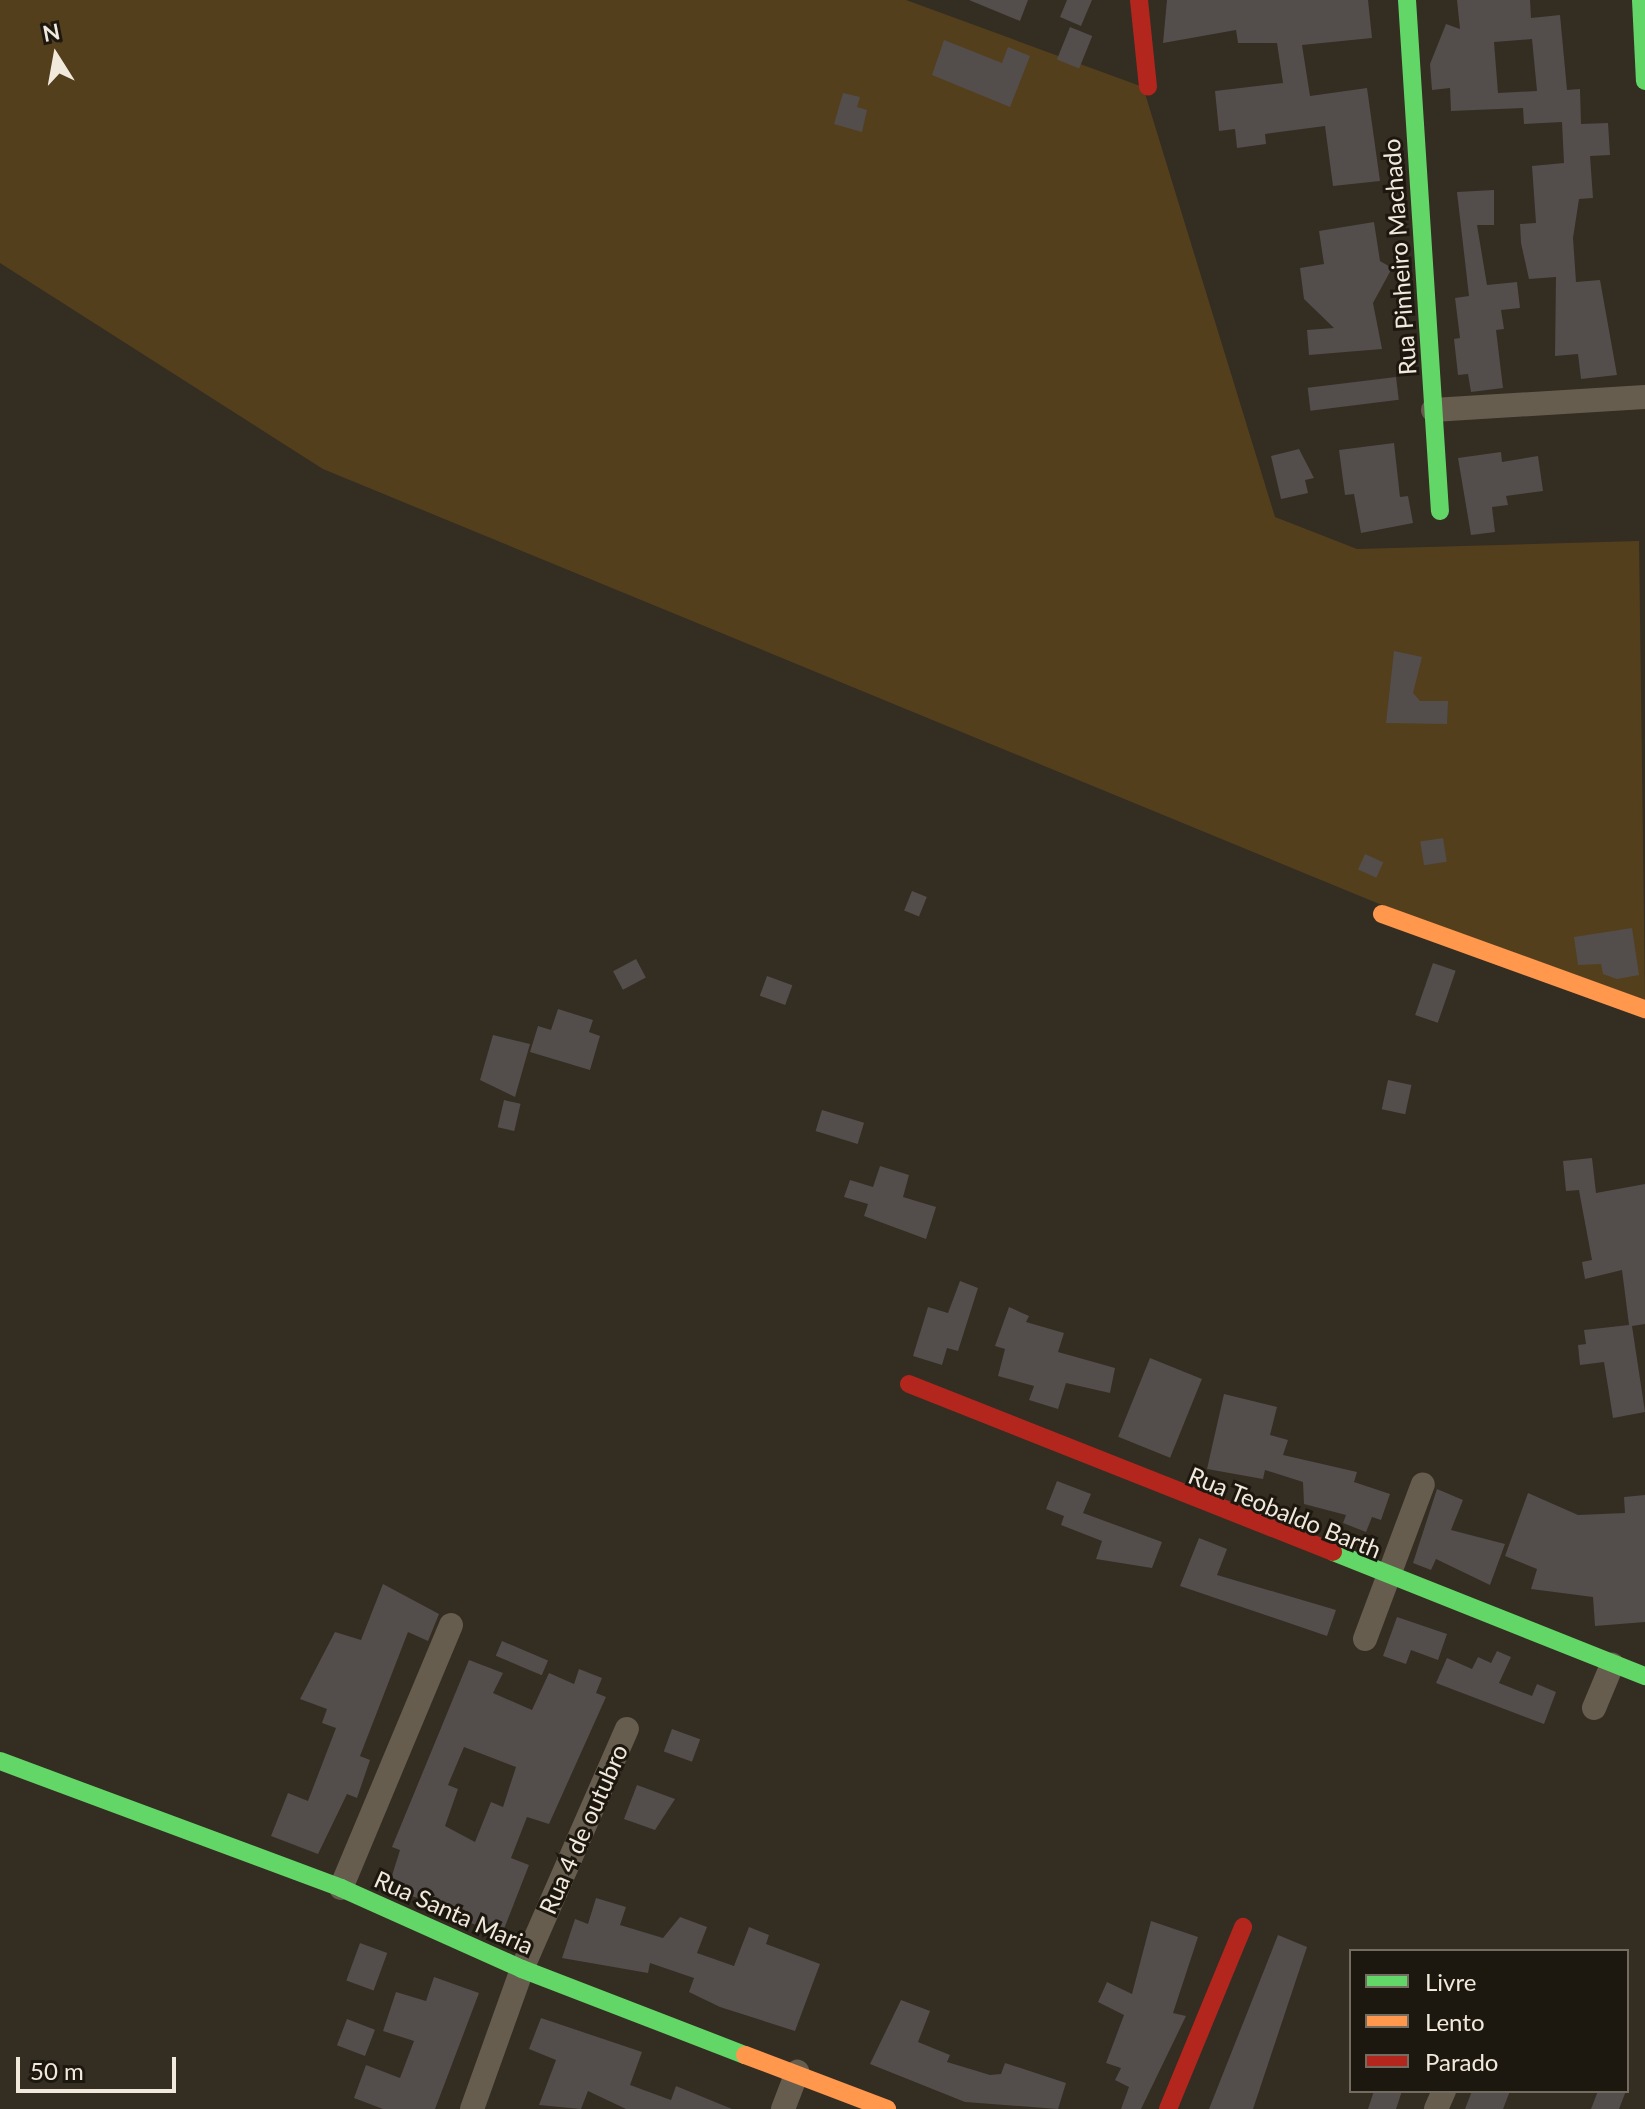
<!DOCTYPE html>
<style>
body{margin:0}
#map{position:relative;width:1645px;height:2109px;overflow:hidden;background:#342d22;font-family:Lato,sans-serif}
div>[style]{position:absolute}
.green>*{inset:0;background:#543f1d}
.building>*{inset:0;background:#534d4c;transform-origin:0 0}
.street>*{height:24px;margin:-12px;padding:0 12px;transform-origin:12px;border-radius:12px;background:#665d4e}
.fast>*{height:18px;margin:-9px;padding:0 9px;transform-origin:9px;border-radius:9px;background:#63d668}
.slow>*{height:18px;margin:-9px;padding:0 9px;transform-origin:9px;border-radius:9px;background:#ff974d}
.jam>*{height:18px;margin:-9px;padding:0 9px;transform-origin:9px;border-radius:9px;background:#b3261e}
span{translate:-50% -50%;white-space:nowrap;text-align:center;line-height:1.15;-webkit-text-stroke:6px #1d180f;paint-order:stroke}
.street-label{font-size:24px;color:#f2e9dd}
.legend{position:absolute;left:1349px;top:1949px;width:280px;height:144px;box-sizing:border-box;background:#1d180f;border:2px solid #726c61;margin:0;padding:10px 14px;list-style:none;font-size:24px;color:#f2e9dd}
.legend li{display:flex;align-items:center;gap:16px;height:40px}
.legend b{width:40px;border:2px solid #726c61}
.north{position:absolute;left:16px;top:16px;width:80px;height:80px;-webkit-text-stroke:6px #1d180f;paint-order:stroke;rotate:349deg;font-size:22px;font-weight:700;line-height:32px;text-align:center;color:#f2e9dd}
.north::after{content:'';display:block;margin:auto;width:28px;height:36px;background:#f2e9dd;clip-path:polygon(50% 0,100% 100%,50% 72%,0 100%)}
.scale{position:absolute;left:16px;top:2057px;width:160px;height:36px;box-sizing:border-box;border:4px solid #f2e9dd;border-top:0;padding-left:10px;font-size:24px;line-height:28px;white-space:nowrap;color:#f2e9dd;-webkit-text-stroke:6px #1d180f;paint-order:stroke}
</style>
<div id="map">
<div class="green">
<i style="clip-path:polygon(0 0,906px 0,1143px 87px,1275px 517px,1357px 549px,1639px 541px,1645px 1000px,1377px 903px,323px 469px,0 263px)"></i>
</div>
<div class="building">
<i style="clip-path:polygon(969px 0,1028px 0,1020px 21px)"></i>
<i style="clip-path:polygon(1067px 0,1092px 0,1081px 26px,1060px 17px)"></i>
<i style="clip-path:polygon(1167px 0,1368px 0,1372px 38px,1302px 45px,1310px 96px,1367px 88px,1380px 181px,1333px 186px,1325px 126px,1265px 134px,1266px 144px,1237px 148px,1235px 129px,1219px 131px,1215px 91px,1283px 83px,1277px 43px,1238px 43px,1236px 30px,1163px 43px)"></i>
<i style="clip-path:polygon(evenodd,1457px 0,1530px 0,1531px 18px,1560px 15px,1567px 90px,1580px 89px,1581px 124px,1608px 123px,1610px 155px,1590px 156px,1593px 198px,1579px 199px,1573px 238px,1576px 282px,1600px 280px,1617px 375px,1581px 379px,1578px 354px,1555px 356px,1556px 277px,1529px 279px,1521px 243px,1520px 224px,1536px 223px,1532px 166px,1564px 163px,1562px 122px,1524px 124px,1523px 108px,1451px 111px,1450px 88px,1432px 90px,1430px 64px,1446px 24px,1460px 29px,1457px 0,1532px 39px,1537px 91px,1498px 93px,1494px 42px,1532px 39px)"></i>
<i style="left:1070px;top:27px;width:24px;height:35px;rotate:22deg"></i>
<i style="clip-path:polygon(944px 40px,1002px 63px,1008px 47px,1030px 56px,1010px 107px,932px 75px)"></i>
<i style="clip-path:polygon(843px 93px,860px 97px,857px 107px,867px 110px,862px 132px,834px 124px)"></i>
<i style="clip-path:polygon(1494px 190px,1494px 225px,1477px 225px,1487px 285px,1517px 282px,1520px 308px,1501px 310px,1504px 329px,1496px 330px,1503px 388px,1471px 392px,1468px 374px,1458px 375px,1454px 339px,1460px 338px,1455px 298px,1469px 296px,1457px 192px)"></i>
<i style="clip-path:polygon(1374px 222px,1380px 261px,1392px 268px,1373px 303px,1382px 349px,1309px 355px,1307px 330px,1334px 328px,1304px 299px,1300px 268px,1324px 264px,1319px 231px)"></i>
<i style="left:1396px;top:377px;width:23px;height:89px;rotate:83deg"></i>
<i style="clip-path:polygon(1394px 443px,1400px 497px,1408px 496px,1413px 523px,1361px 533px,1354px 494px,1345px 495px,1339px 450px)"></i>
<i style="clip-path:polygon(1299px 449px,1314px 478px,1305px 480px,1308px 493px,1281px 499px,1271px 456px)"></i>
<i style="clip-path:polygon(1501px 452px,1502px 462px,1538px 456px,1543px 491px,1506px 496px,1508px 505px,1492px 507px,1495px 532px,1471px 535px,1458px 458px)"></i>
<i style="clip-path:polygon(1394px 651px,1422px 657px,1413px 693px,1420px 701px,1448px 701px,1447px 724px,1386px 723px)"></i>
<i style="left:1443px;top:838px;width:24px;height:23px;rotate:81deg"></i>
<i style="left:1365px;top:854px;width:20px;height:17px;rotate:24deg"></i>
<i style="left:912px;top:891px;width:16px;height:21px;rotate:22deg"></i>
<i style="clip-path:polygon(1632px 928px,1639px 975px,1617px 979px,1603px 974px,1601px 964px,1578px 965px,1574px 937px)"></i>
<i style="left:636px;top:959px;width:21px;height:26px;rotate:62deg"></i>
<i style="left:1433px;top:963px;width:24px;height:55px;rotate:19deg"></i>
<i style="left:767px;top:976px;width:27px;height:21px;rotate:20deg"></i>
<i style="clip-path:polygon(558px 1009px,593px 1020px,589px 1032px,600px 1036px,590px 1070px,530px 1052px,538px 1026px,551px 1030px)"></i>
<i style="clip-path:polygon(493px 1035px,530px 1044px,515px 1097px,480px 1080px)"></i>
<i style="left:1388px;top:1080px;width:24px;height:30px;rotate:12deg"></i>
<i style="left:504px;top:1100px;width:17px;height:28px;rotate:13deg"></i>
<i style="left:822px;top:1110px;width:44px;height:22px;rotate:17deg"></i>
<i style="clip-path:polygon(1592px 1158px,1596px 1193px,1645px 1184px,1645px 1324px,1632px 1326px,1645px 1412px,1613px 1418px,1604px 1362px,1580px 1365px,1578px 1345px,1586px 1344px,1584px 1330px,1629px 1325px,1622px 1270px,1585px 1279px,1582px 1262px,1592px 1260px,1580px 1196px,1579px 1190px,1566px 1191px,1563px 1161px)"></i>
<i style="clip-path:polygon(880px 1166px,909px 1175px,903px 1197px,936px 1207px,926px 1239px,864px 1216px,868px 1204px,844px 1197px,850px 1180px,873px 1187px)"></i>
<i style="clip-path:polygon(960px 1281px,978px 1288px,958px 1351px,947px 1348px,942px 1365px,913px 1356px,928px 1307px,948px 1313px)"></i>
<i style="clip-path:polygon(1009px 1307px,1029px 1316px,1026px 1322px,1064px 1333px,1058px 1352px,1115px 1368px,1110px 1393px,1066px 1383px,1058px 1409px,1029px 1400px,1034px 1386px,998px 1376px,1005px 1349px,995px 1346px)"></i>
<i style="left:1150px;top:1358px;width:56px;height:85px;rotate:22deg"></i>
<i style="clip-path:polygon(1224px 1394px,1277px 1407px,1270px 1435px,1288px 1440px,1283px 1455px,1357px 1472px,1354px 1482px,1390px 1494px,1381px 1520px,1372px 1517px,1366px 1532px,1343px 1523px,1346px 1515px,1304px 1504px,1303px 1482px,1265px 1470px,1263px 1479px,1207px 1469px)"></i>
<i style="clip-path:polygon(1057px 1481px,1091px 1494px,1083px 1513px,1162px 1542px,1152px 1568px,1096px 1559px,1102px 1541px,1061px 1525px,1064px 1516px,1046px 1509px)"></i>
<i style="clip-path:polygon(1437px 1489px,1463px 1500px,1451px 1530px,1505px 1544px,1490px 1585px,1436px 1559px,1431px 1570px,1413px 1563px)"></i>
<i style="clip-path:polygon(1528px 1493px,1578px 1515px,1625px 1513px,1624px 1497px,1645px 1495px,1645px 1622px,1595px 1626px,1593px 1597px,1531px 1589px,1537px 1569px,1505px 1556px)"></i>
<i style="clip-path:polygon(1199px 1538px,1227px 1549px,1217px 1575px,1336px 1610px,1327px 1636px,1180px 1586px)"></i>
<i style="clip-path:polygon(383px 1584px,439px 1614px,428px 1641px,408px 1632px,360px 1756px,370px 1760px,357px 1798px,347px 1794px,318px 1854px,271px 1836px,288px 1793px,308px 1801px,336px 1728px,322px 1723px,327px 1709px,300px 1699px,335px 1632px,361px 1640px)"></i>
<i style="clip-path:polygon(1397px 1617px,1447px 1634px,1438px 1660px,1411px 1650px,1406px 1664px,1383px 1656px)"></i>
<i style="left:502px;top:1641px;width:50px;height:16px;rotate:23deg"></i>
<i style="clip-path:polygon(1497px 1651px,1511px 1657px,1499px 1683px,1532px 1696px,1537px 1684px,1556px 1692px,1544px 1724px,1436px 1683px,1447px 1658px,1472px 1669px,1478px 1657px,1491px 1663px)"></i>
<i style="clip-path:polygon(evenodd,469px 1660px,503px 1673px,493px 1693px,532px 1710px,549px 1673px,574px 1684px,579px 1669px,602px 1678px,596px 1693px,606px 1697px,549px 1824px,527px 1817px,511px 1858px,529px 1865px,502px 1934px,462px 1920px,465px 1910px,399px 1893px,402px 1886px,390px 1882px,400px 1850px,392px 1847px,469px 1660px,464px 1747px,516px 1767px,503px 1807px,491px 1802px,475px 1842px,445px 1826px,458px 1789px,448px 1785px,464px 1747px)"></i>
<i style="left:672px;top:1729px;width:30px;height:24px;rotate:20deg"></i>
<i style="clip-path:polygon(637px 1785px,675px 1799px,655px 1830px,624px 1819px)"></i>
<i style="clip-path:polygon(596px 1898px,626px 1907px,620px 1925px,663px 1938px,680px 1917px,707px 1927px,697px 1953px,734px 1966px,749px 1927px,769px 1935px,766px 1944px,820px 1964px,795px 2031px,720px 2007px,689px 1992px,694px 1978px,650px 1963px,648px 1973px,562px 1958px,575px 1919px,588px 1924px)"></i>
<i style="clip-path:polygon(1151px 1921px,1198px 1937px,1173px 2013px,1186px 2016px,1141px 2109px,1121px 2109px,1129px 2087px,1115px 2080px,1121px 2068px,1106px 2063px,1124px 2015px,1098px 2002px,1107px 1982px,1132px 1994px)"></i>
<i style="clip-path:polygon(1278px 1935px,1307px 1947px,1253px 2109px,1209px 2109px)"></i>
<i style="left:360px;top:1943px;width:29px;height:40px;rotate:20deg"></i>
<i style="clip-path:polygon(434px 1977px,479px 1993px,435px 2109px,383px 2109px,354px 2098px,366px 2065px,400px 2078px,414px 2041px,383px 2031px,396px 1992px,426px 2001px)"></i>
<i style="clip-path:polygon(901px 2000px,930px 2011px,918px 2042px,950px 2055px,947px 2062px,990px 2075px,1001px 2074px,1005px 2063px,1066px 2083px,1058px 2109px,965px 2102px,870px 2064px)"></i>
<i style="clip-path:polygon(541px 2018px,642px 2052px,630px 2085px,671px 2100px,676px 2086px,732px 2109px,626px 2109px,588px 2091px,581px 2109px,539px 2105px,556px 2060px,529px 2049px)"></i>
<i style="left:347px;top:2019px;width:30px;height:28px;rotate:21deg"></i>
<i style="clip-path:polygon(1374px 2091px,1402px 2091px,1396px 2109px,1368px 2109px)"></i>
<i style="clip-path:polygon(1472px 2091px,1510px 2091px,1503px 2109px,1465px 2109px)"></i>
<i style="clip-path:polygon(1598px 2091px,1626px 2091px,1619px 2109px,1591px 2109px)"></i>
</div>
<div class="street">
<i style="left:1433px;top:410px;width:212px;rotate:-3.5deg"></i>
<i style="left:1365px;top:1639px;width:165px;rotate:-69.5deg"></i>
<i style="left:1594px;top:1708px;width:47px;rotate:-67.3deg"></i>
<i style="left:341px;top:1888px;width:285px;rotate:-67.3deg"></i>
<i style="left:472px;top:2109px;width:149px;rotate:-70.3deg"></i>
<i style="left:522px;top:1969px;width:262px;rotate:-66.4deg"></i>
<i style="left:783px;top:2109px;width:40px;rotate:-69deg"></i>
<i style="left:1436px;top:2109px;width:20px;rotate:-66deg"></i>
</div>
<div class="fast">
<i style="left:1407px;top:0;width:512px;rotate:86.31deg"></i>
<i style="left:1641px;top:0;width:81px;rotate:87.2deg"></i>
<i style="left:1333px;top:1552px;width:336px;rotate:21.7deg"></i>
<i style="left:0;top:1761px;width:364px;rotate:20.4deg"></i>
<i style="left:341px;top:1888px;width:198px;rotate:24.1deg"></i>
<i style="left:522px;top:1969px;width:239px;rotate:21.1deg"></i>
</div>
<div class="slow">
<i style="left:1382px;top:914px;width:280px;rotate:19.9deg"></i>
<i style="left:745px;top:2055px;width:152px;rotate:20.8deg"></i>
</div>
<div class="jam">
<i style="left:1139px;top:0;width:87px;rotate:84.1deg"></i>
<i style="left:909px;top:1384px;width:456px;rotate:21.6deg"></i>
<i style="left:1168px;top:2109px;width:197px;rotate:-67.6deg"></i>
</div>
<div class="street-label">
<span style="left:1399px;top:257px;rotate:-94deg">Rua Pinheiro Machado</span>
<span style="left:1285px;top:1512px;rotate:22deg">Rua Teobaldo Barth</span>
<span style="left:583px;top:1829px;rotate:-66deg">Rua 4 de outubro</span>
<span style="left:454px;top:1912px;rotate:24deg">Rua Santa Maria</span>
</div>
<ul class="legend">
<li><b style="height:10px;background:#63d668"></b>Livre</li>
<li><b style="height:10px;background:#ff974d"></b>Lento</li>
<li><b style="height:10px;background:#b3261e"></b>Parado</li>
</ul>
<div class="north">N</div>
<div class="scale">50 m</div>
</div>
